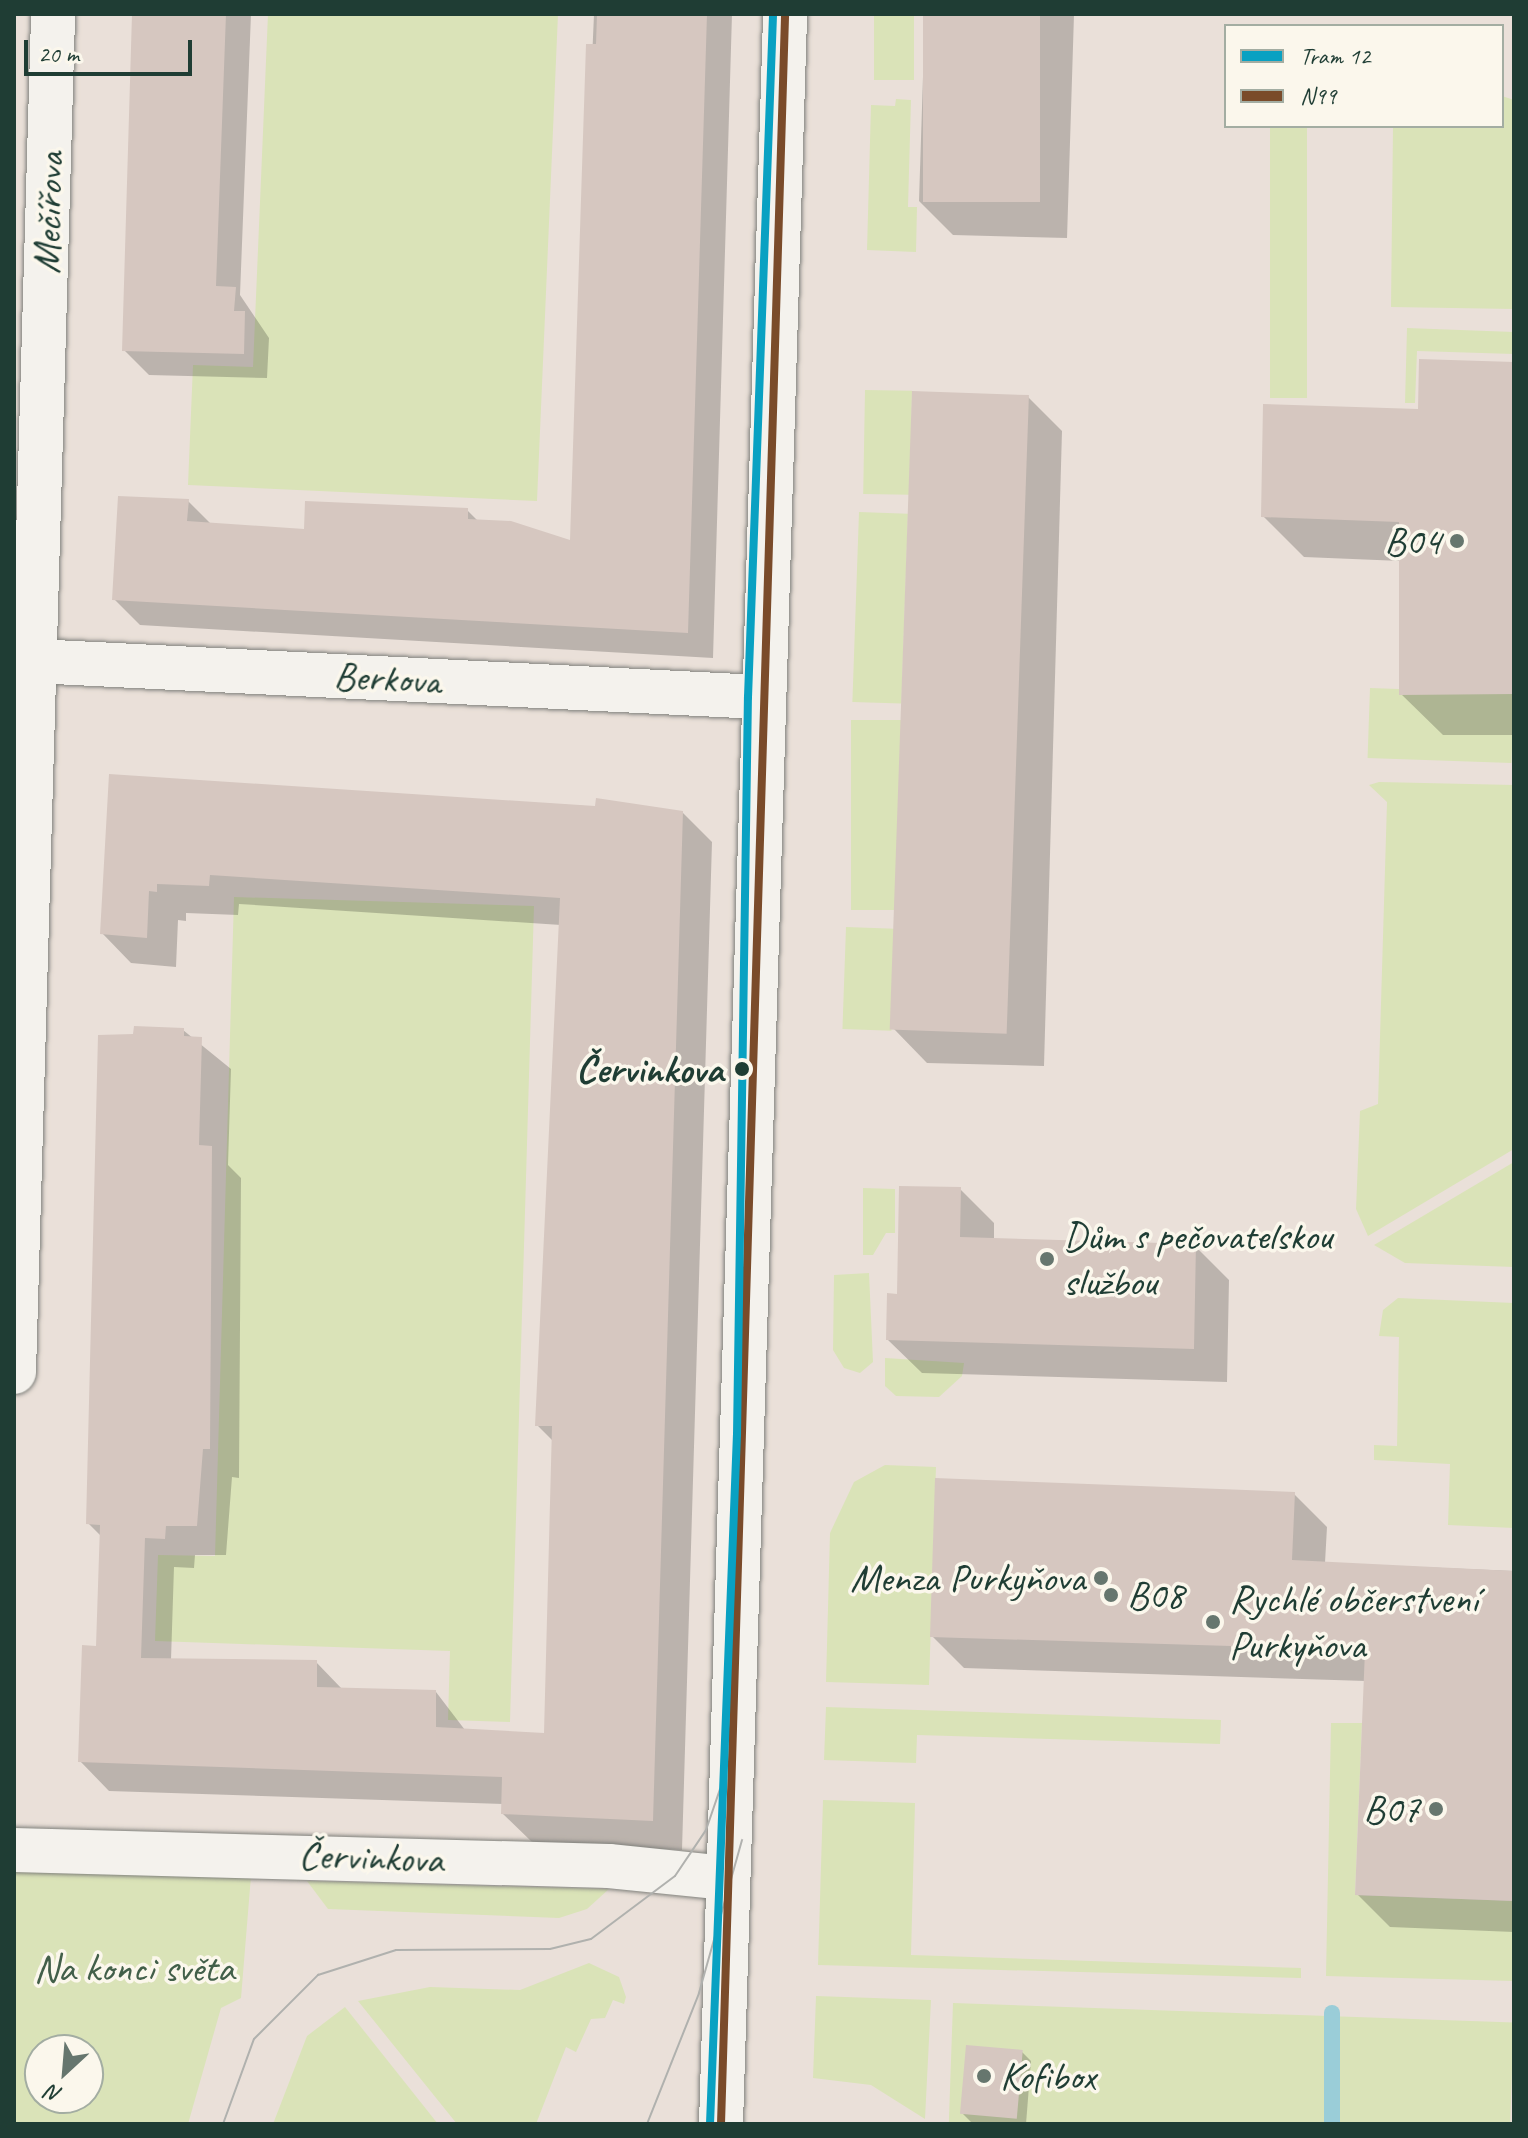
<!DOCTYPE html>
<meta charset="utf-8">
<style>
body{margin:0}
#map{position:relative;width:1528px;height:2138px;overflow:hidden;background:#eae0d9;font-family:Caveat,sans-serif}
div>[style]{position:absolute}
.green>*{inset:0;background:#dae3b8;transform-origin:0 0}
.shadow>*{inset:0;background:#0003}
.stream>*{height:16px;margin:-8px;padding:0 8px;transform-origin:8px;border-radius:8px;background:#9acdd8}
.building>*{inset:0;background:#d6c7c0;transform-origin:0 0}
.roads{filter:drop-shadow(0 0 2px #80817c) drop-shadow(0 0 2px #80817c)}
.street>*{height:44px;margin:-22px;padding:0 22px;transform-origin:22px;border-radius:22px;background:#f4f2ed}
.secondary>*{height:44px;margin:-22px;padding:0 22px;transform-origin:22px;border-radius:22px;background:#f4f2ed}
.tram>*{height:2px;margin:-1px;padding:0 1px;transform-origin:1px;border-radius:1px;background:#b0b1ae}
.bus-1>*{height:8px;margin:-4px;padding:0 4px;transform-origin:4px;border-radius:4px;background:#7a4b2a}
.tram-1>*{height:8px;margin:-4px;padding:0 4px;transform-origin:4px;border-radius:4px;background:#09a1c2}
.dots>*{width:22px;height:22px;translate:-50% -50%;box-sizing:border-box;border:4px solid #fbf7ec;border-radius:50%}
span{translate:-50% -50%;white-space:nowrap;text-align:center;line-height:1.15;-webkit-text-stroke:7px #fbf7ec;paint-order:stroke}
.street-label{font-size:40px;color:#1f3d34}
.poi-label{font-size:40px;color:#1f3d34}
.right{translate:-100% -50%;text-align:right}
.left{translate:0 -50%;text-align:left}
.stop-label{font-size:40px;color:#1f3d34;font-weight:700}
.park-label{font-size:40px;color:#425f49}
.frame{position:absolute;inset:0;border:16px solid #1f3d34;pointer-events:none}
.legend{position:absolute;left:1224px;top:24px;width:280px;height:104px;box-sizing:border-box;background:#fbf7ec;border:2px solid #a3ada2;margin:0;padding:10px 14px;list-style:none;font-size:24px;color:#1f3d34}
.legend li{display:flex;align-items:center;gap:16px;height:40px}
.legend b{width:40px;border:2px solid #a3ada2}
.north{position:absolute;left:24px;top:2034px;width:80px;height:80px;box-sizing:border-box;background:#fbf7ec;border:2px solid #a3ada2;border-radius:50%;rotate:206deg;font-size:22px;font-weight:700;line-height:32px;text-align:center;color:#1f3d34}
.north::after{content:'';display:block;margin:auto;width:28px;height:36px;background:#66766e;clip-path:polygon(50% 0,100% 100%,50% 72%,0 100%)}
.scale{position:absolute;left:24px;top:40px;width:168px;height:36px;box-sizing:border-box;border:4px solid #1f3d34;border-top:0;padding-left:10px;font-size:24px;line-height:28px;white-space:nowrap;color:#1f3d34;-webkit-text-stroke:6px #fbf7ec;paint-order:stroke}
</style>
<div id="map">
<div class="green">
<i style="clip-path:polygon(268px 14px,558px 14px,537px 501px,188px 485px,193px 365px,253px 367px)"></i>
<i style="left:874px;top:14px;width:40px;height:66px"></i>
<i style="clip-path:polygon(1502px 96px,1514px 100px,1514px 309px,1391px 307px,1393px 126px,1502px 126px)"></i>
<i style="clip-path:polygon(896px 99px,911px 100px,908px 207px,917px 207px,916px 252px,867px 250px,871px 105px,895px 106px)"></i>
<i style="left:1270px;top:126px;width:37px;height:272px"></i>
<i style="clip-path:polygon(1407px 328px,1514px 332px,1514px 354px,1417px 351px,1415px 403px,1405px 403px)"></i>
<i style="left:865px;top:390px;width:47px;height:104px;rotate:1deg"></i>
<i style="left:859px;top:512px;width:49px;height:190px;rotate:2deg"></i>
<i style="left:1370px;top:688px;width:144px;height:70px;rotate:2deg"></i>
<i style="left:851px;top:720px;width:50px;height:190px"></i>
<i style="clip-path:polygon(1379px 782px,1514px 785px,1514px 1149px,1368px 1236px,1356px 1209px,1360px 1111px,1378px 1104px,1387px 802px,1369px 785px)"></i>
<i style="clip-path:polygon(234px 897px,534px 906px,510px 1722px,448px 1720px,450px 1651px,155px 1641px,158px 1555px,215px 1556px)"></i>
<i style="left:846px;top:927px;width:49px;height:102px;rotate:2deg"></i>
<i style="clip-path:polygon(1514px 1162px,1514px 1267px,1405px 1263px,1374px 1245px)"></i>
<i style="clip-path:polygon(863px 1188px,895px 1189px,895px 1233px,886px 1233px,873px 1255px,863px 1255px)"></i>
<i style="clip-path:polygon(869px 1273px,873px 1362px,860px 1373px,844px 1368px,833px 1350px,834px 1275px)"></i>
<i style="clip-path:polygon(1398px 1298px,1514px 1303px,1514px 1528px,1448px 1525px,1450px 1464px,1374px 1460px,1374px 1445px,1397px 1446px,1399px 1337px,1379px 1336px,1383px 1310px)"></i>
<i style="clip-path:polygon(885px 1358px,964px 1363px,962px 1376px,939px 1397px,896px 1396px,885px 1386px)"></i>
<i style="clip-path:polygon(885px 1465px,936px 1467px,929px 1685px,826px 1682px,830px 1533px,854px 1482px)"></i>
<i style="clip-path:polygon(826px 1707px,1221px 1720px,1220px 1744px,917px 1735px,916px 1763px,824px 1760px)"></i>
<i style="clip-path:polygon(1331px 1723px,1362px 1723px,1355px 1895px,1514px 1901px,1514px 1981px,1326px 1976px)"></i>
<i style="clip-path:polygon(823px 1800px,915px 1803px,911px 1955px,1301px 1968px,1301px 1978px,818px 1965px)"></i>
<i style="clip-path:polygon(evenodd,14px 1871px,251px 1876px,241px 1998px,221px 2008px,188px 2124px,14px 2124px,14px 1871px,40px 2050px,88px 2050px,88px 2098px,40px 2098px,40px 2050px)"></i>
<i style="clip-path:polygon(307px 1881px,609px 1889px,587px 1909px,559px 1918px,328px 1909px)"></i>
<i style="clip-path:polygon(589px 1963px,619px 1977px,626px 1997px,624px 2004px,613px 2000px,605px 2018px,591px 2019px,576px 2052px,566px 2047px,536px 2124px,457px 2124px,358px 2001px,430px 1987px,520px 1990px)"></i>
<i style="clip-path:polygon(816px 1996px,931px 2000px,925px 2119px,871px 2085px,813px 2078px)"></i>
<i style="left:953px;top:2003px;width:561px;height:121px;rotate:2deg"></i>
<i style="clip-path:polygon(345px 2007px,438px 2124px,273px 2124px,307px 2036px)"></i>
</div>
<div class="shadow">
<i style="clip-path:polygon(134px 14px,251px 14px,240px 295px,269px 338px,267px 378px,149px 375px,124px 350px)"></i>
<i style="clip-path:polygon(594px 14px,732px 14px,713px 658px,140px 625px,114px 599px,188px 501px,212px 525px,306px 531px,467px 510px,478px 521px,571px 543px)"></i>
<i style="clip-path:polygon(925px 14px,1074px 14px,1067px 238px,953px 235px,919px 201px)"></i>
<i style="clip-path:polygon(1514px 364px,1514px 735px,1443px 735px,1401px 694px,1401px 561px,1304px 557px,1263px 516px,1420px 411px)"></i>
<i style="clip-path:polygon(1028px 397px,1062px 431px,1044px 1066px,927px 1063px,894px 1029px)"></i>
<i style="clip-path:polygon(111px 777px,682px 812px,712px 842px,682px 1850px,533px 1843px,503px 1814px,503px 1804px,109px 1791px,80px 1761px,98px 1648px,101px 1536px,88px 1523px,183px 1030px,231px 1069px,228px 1165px,241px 1178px,239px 1478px,232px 1477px,226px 1555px,195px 1555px,194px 1568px,174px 1567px,171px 1660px,316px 1662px,343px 1690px,436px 1692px,465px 1730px,546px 1735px,553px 1441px,537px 1425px,561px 925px,239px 904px,238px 915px,186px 913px,186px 921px,178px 920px,176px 967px,131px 963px,102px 933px)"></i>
<i style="clip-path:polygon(960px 1189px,994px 1223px,994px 1240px,1195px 1246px,1229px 1280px,1227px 1382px,922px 1373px,888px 1340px,899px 1296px)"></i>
<i style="clip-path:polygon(1294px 1494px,1327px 1527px,1325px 1563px,1514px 1571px,1514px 1932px,1390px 1927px,1357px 1894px,1366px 1681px,964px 1668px,932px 1636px)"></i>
<i style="clip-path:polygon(1022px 2052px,1031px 2061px,1026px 2124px,971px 2122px,962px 2113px)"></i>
</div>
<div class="stream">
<i style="left:1332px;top:2124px;width:111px;rotate:-90deg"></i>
</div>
<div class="building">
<i style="clip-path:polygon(132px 14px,226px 14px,216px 286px,236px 287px,234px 311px,245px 311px,244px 354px,122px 351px)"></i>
<i style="clip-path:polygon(597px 14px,707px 14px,688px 633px,112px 600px,118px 496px,189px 499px,187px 521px,304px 529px,305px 501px,468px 508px,468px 519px,511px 521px,570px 540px,586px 44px,596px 44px)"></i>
<i style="left:923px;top:14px;width:117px;height:188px"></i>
<i style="clip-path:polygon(1419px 359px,1514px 362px,1514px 694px,1399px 695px,1399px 522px,1261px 517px,1263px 404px,1418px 409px)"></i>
<i style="left:912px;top:391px;width:117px;height:639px;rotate:2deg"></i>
<i style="clip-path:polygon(109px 774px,595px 806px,596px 798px,683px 811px,653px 1821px,501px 1814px,502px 1777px,78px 1762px,82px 1645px,96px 1646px,100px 1525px,86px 1524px,98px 1035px,133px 1034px,134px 1026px,184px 1028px,184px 1036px,202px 1037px,199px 1145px,212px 1146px,210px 1449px,203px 1449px,197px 1526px,166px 1526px,165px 1539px,145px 1538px,141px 1658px,317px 1660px,317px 1687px,436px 1690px,436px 1727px,544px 1733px,552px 1426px,535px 1426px,560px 898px,210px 875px,209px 886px,157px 884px,157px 892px,149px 891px,147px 938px,100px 934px)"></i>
<i style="clip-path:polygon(899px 1186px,961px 1187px,960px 1237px,1196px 1244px,1194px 1349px,886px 1340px,887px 1293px,897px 1294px)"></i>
<i style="clip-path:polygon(935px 1478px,1295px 1492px,1292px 1560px,1514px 1571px,1514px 1901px,1355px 1895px,1365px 1650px,930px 1637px)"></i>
<i style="left:966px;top:2045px;width:57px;height:69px;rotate:5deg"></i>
</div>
<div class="roads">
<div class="street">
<i style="left:14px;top:660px;width:747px;rotate:2.84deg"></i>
<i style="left:14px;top:1372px;width:1359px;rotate:-88.35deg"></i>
<i style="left:14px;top:1850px;width:595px;rotate:1.54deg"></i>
<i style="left:609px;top:1866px;width:119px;rotate:5.8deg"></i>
</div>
<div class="secondary">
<i style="left:721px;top:2124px;width:2111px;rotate:-88.26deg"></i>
</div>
</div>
<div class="tram">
<i style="left:223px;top:2124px;width:90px;rotate:-70deg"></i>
<i style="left:254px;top:2039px;width:91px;rotate:-45deg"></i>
<i style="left:318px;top:1975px;width:82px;rotate:-17.8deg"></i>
<i style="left:396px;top:1950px;width:154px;rotate:-0.4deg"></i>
<i style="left:550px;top:1949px;width:42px;rotate:-13.7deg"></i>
<i style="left:591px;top:1939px;width:105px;rotate:-36.9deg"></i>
<i style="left:675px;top:1876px;width:55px;rotate:-56deg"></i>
<i style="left:706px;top:1830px;width:43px;rotate:-71.1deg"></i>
<i style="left:647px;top:2124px;width:141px;rotate:-68.3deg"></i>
<i style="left:699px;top:1993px;width:159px;rotate:-74.3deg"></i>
</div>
<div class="bus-1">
<i style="left:721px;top:2124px;width:2111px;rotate:-88.26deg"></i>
</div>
<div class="tram-1">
<i style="left:710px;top:2124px;width:690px;rotate:-87.76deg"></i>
<i style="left:737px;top:1435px;width:738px;rotate:-89.15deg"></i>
<i style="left:748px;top:697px;width:683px;rotate:-87.9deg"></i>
</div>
<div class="dots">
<i style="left:1457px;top:541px;background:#66766e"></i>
<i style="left:742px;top:1069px;background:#1f3d34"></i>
<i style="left:1047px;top:1259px;background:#66766e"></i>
<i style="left:1101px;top:1578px;background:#66766e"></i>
<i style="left:1111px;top:1595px;background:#66766e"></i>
<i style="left:1213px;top:1622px;background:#66766e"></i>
<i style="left:1436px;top:1809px;background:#66766e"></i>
<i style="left:984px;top:2076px;background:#66766e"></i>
</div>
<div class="street-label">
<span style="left:48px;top:213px;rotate:-88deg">Mečířova</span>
<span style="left:387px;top:678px;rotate:3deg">Berkova</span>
<span style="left:371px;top:1857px;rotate:2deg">Červinkova</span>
</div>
<div class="poi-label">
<span class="right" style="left:1441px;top:541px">B04</span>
<span class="left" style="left:1063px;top:1259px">Dům s pečovatelskou<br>službou</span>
<span class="right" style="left:1085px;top:1578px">Menza Purkyňova</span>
<span class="left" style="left:1127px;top:1595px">B08</span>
<span class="left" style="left:1229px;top:1622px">Rychlé občerstvení<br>Purkyňova</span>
<span class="right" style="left:1420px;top:1809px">B07</span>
<span class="left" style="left:1000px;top:2076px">Kofibox</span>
</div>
<div class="stop-label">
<span class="right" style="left:723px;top:1069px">Červinkova</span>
</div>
<div class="park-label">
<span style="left:134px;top:1968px">Na konci světa</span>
</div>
<div class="frame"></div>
<ul class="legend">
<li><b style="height:10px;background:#09a1c2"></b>Tram 12</li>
<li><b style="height:10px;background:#7a4b2a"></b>N99</li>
</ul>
<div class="north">N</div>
<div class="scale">20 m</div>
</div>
